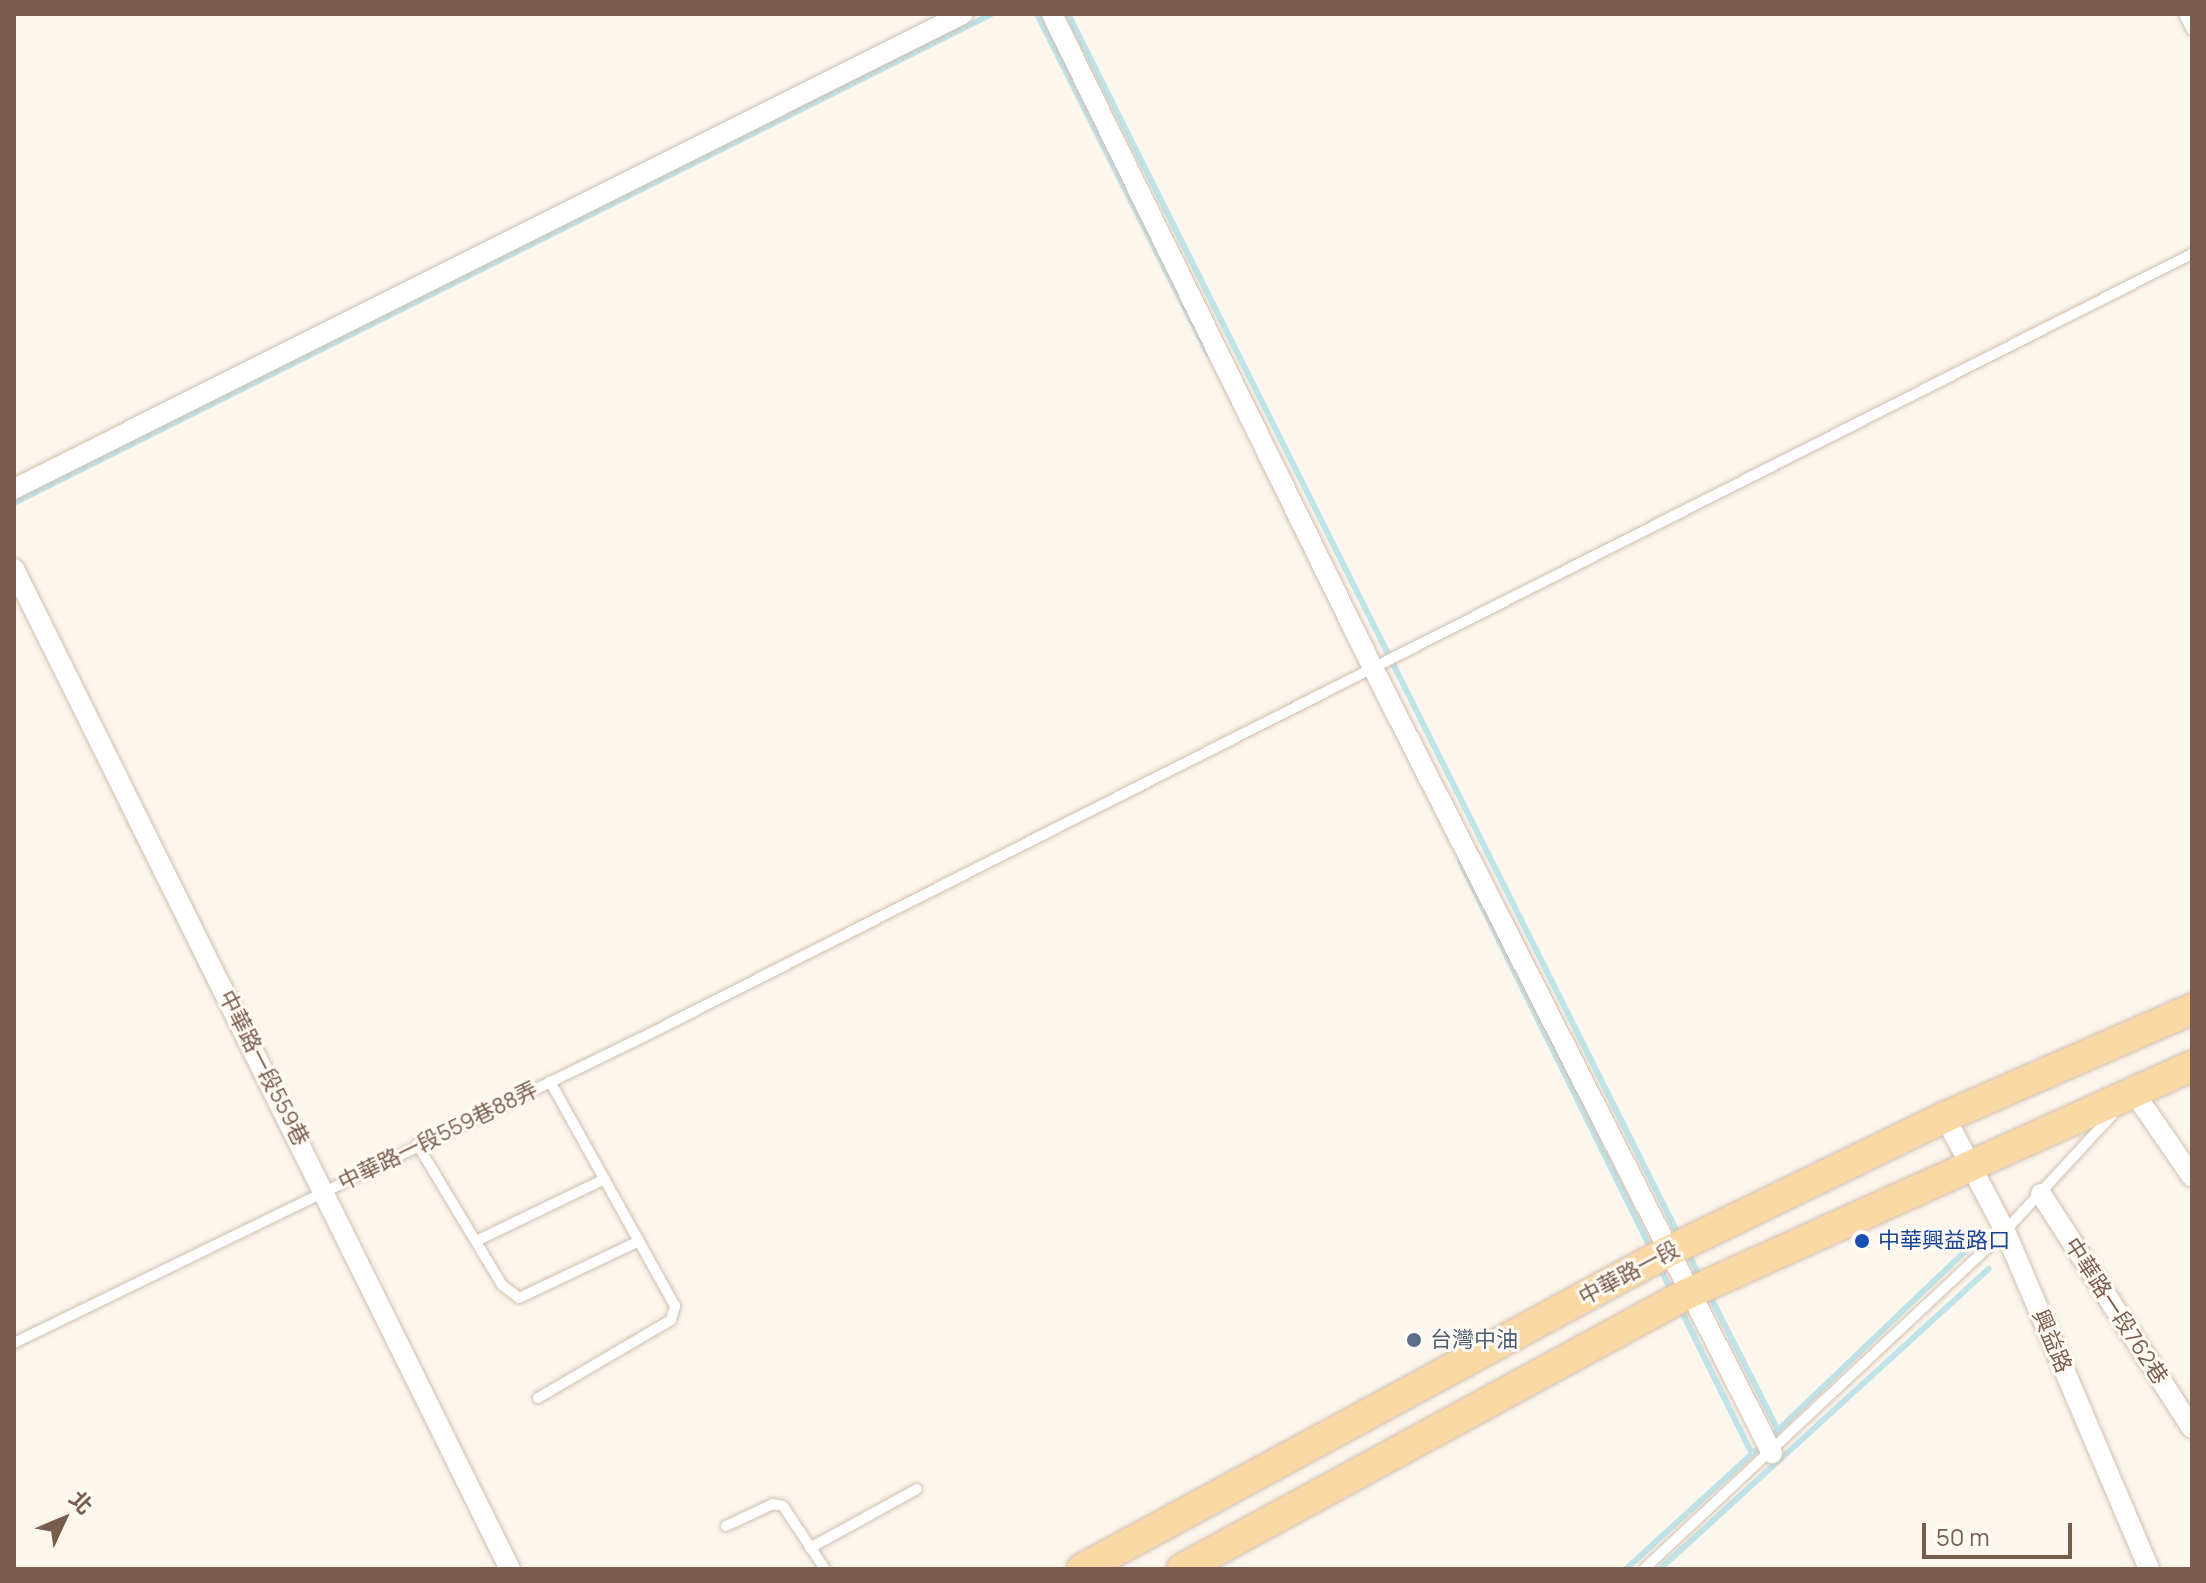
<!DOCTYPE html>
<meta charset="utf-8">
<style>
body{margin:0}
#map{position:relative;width:2206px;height:1583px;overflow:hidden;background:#fdf6ec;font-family:Manrope,"Noto Sans TC",sans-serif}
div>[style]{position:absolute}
.stream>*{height:6px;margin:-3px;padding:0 3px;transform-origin:3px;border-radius:3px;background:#bfe3e8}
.roads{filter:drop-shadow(0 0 2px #d1beb0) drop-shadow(0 0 2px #d1beb0)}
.lane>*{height:10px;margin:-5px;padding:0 5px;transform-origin:5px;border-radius:5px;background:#fff}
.street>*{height:20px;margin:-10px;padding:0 10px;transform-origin:10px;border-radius:10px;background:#fff}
.primary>*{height:30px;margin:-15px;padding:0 15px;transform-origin:15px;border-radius:15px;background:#fbd9a5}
.dots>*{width:22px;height:22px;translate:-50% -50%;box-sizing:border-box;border:4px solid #fffaf3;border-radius:50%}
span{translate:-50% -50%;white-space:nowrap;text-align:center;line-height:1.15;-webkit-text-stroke:6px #fffaf3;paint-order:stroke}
.street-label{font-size:22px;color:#7a5c4d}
.transit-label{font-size:22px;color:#164399}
.left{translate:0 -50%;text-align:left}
.service-label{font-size:22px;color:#4e5e75}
.frame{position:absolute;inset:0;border:16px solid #7a5c4d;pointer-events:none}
.north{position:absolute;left:24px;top:1479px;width:80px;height:80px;-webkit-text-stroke:6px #fffaf3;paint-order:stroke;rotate:46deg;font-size:22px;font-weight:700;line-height:32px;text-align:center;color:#7a5c4d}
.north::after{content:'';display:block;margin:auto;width:28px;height:36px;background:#7a5c4d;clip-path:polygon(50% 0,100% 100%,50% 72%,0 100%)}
.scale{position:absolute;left:1922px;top:1523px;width:150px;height:36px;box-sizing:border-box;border:4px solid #7a5c4d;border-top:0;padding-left:10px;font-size:24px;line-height:28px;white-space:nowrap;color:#7a5c4d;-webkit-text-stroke:6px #fffaf3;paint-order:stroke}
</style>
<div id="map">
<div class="stream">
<i style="left:1037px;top:14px;width:381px;rotate:63.3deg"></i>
<i style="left:1068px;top:14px;width:1368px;rotate:63.43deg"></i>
<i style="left:14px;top:503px;width:1093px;rotate:-26.57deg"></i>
<i style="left:1460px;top:861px;width:433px;rotate:63.8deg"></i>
<i style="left:1687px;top:1251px;width:29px;rotate:63deg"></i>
<i style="left:1660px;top:1267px;width:29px;rotate:65deg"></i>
<i style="left:1709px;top:1294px;width:153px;rotate:63.1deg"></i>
<i style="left:1679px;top:1306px;width:165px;rotate:63.7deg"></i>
<i style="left:1776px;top:1432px;width:281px;rotate:-43.7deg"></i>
<i style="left:1626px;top:1569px;width:184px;rotate:-42.4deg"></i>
<i style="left:1660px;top:1569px;width:445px;rotate:-42.4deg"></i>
</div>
<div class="roads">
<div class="lane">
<i style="left:2184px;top:14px;width:18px;rotate:63deg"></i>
<i style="left:417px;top:1144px;width:165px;rotate:58.9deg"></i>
<i style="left:502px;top:1285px;width:21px;rotate:37deg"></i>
<i style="left:519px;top:1298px;width:133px;rotate:-25.4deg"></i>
<i style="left:476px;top:1241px;width:143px;rotate:-25.7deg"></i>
<i style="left:14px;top:1343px;width:697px;rotate:-25.94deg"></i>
<i style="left:641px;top:1038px;width:1738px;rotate:-26.82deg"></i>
<i style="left:538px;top:1398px;width:154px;rotate:-30.4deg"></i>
<i style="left:671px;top:1320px;width:15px;rotate:-74deg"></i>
<i style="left:675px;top:1306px;width:257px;rotate:-119.1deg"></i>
<i style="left:726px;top:1526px;width:52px;rotate:-25.1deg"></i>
<i style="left:773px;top:1504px;width:10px;rotate:11deg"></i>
<i style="left:783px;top:1506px;width:76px;rotate:56.3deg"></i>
<i style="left:810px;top:1548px;width:122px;rotate:-28.9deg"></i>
<i style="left:1644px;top:1569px;width:495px;rotate:-43.1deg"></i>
<i style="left:2005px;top:1231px;width:159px;rotate:-47.3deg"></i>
</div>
<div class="street">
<i style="left:1052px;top:14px;width:726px;rotate:63.86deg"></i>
<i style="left:1372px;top:666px;width:883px;rotate:63.06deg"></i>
<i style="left:14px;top:489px;width:1061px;rotate:-26.59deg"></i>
<i style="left:14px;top:569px;width:1116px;rotate:63.62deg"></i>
<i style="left:2133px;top:1091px;width:104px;rotate:55.5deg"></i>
<i style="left:1945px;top:1117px;width:129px;rotate:62.2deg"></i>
<i style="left:2005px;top:1231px;width:367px;rotate:66.9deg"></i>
<i style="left:2041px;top:1194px;width:278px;rotate:57.2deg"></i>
</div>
<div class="primary">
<i style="left:1082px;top:1569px;width:665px;rotate:-28.45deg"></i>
<i style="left:1667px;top:1252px;width:309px;rotate:-25.9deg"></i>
<i style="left:1945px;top:1117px;width:270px;rotate:-23.6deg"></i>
<i style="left:1182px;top:1569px;width:575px;rotate:-28.57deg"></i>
<i style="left:1687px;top:1294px;width:554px;rotate:-24.3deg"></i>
</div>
</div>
<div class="dots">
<i style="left:1862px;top:1241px;background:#1a4fb4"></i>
<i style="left:1414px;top:1340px;background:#5c6f8a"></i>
</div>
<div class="street-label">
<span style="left:264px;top:1068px;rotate:63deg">中華路一段559巷</span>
<span style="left:438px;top:1136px;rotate:-26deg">中華路一段559巷88弄</span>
<span style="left:1629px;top:1273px;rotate:-28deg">中華路一段</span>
<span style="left:2116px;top:1311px;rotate:57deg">中華路一段762巷</span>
<span style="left:2052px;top:1341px;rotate:67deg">興益路</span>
</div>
<div class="transit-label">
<span class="left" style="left:1878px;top:1241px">中華興益路口</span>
</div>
<div class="service-label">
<span class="left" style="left:1430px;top:1340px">台灣中油</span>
</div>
<div class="frame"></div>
<div class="north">北</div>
<div class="scale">50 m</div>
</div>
